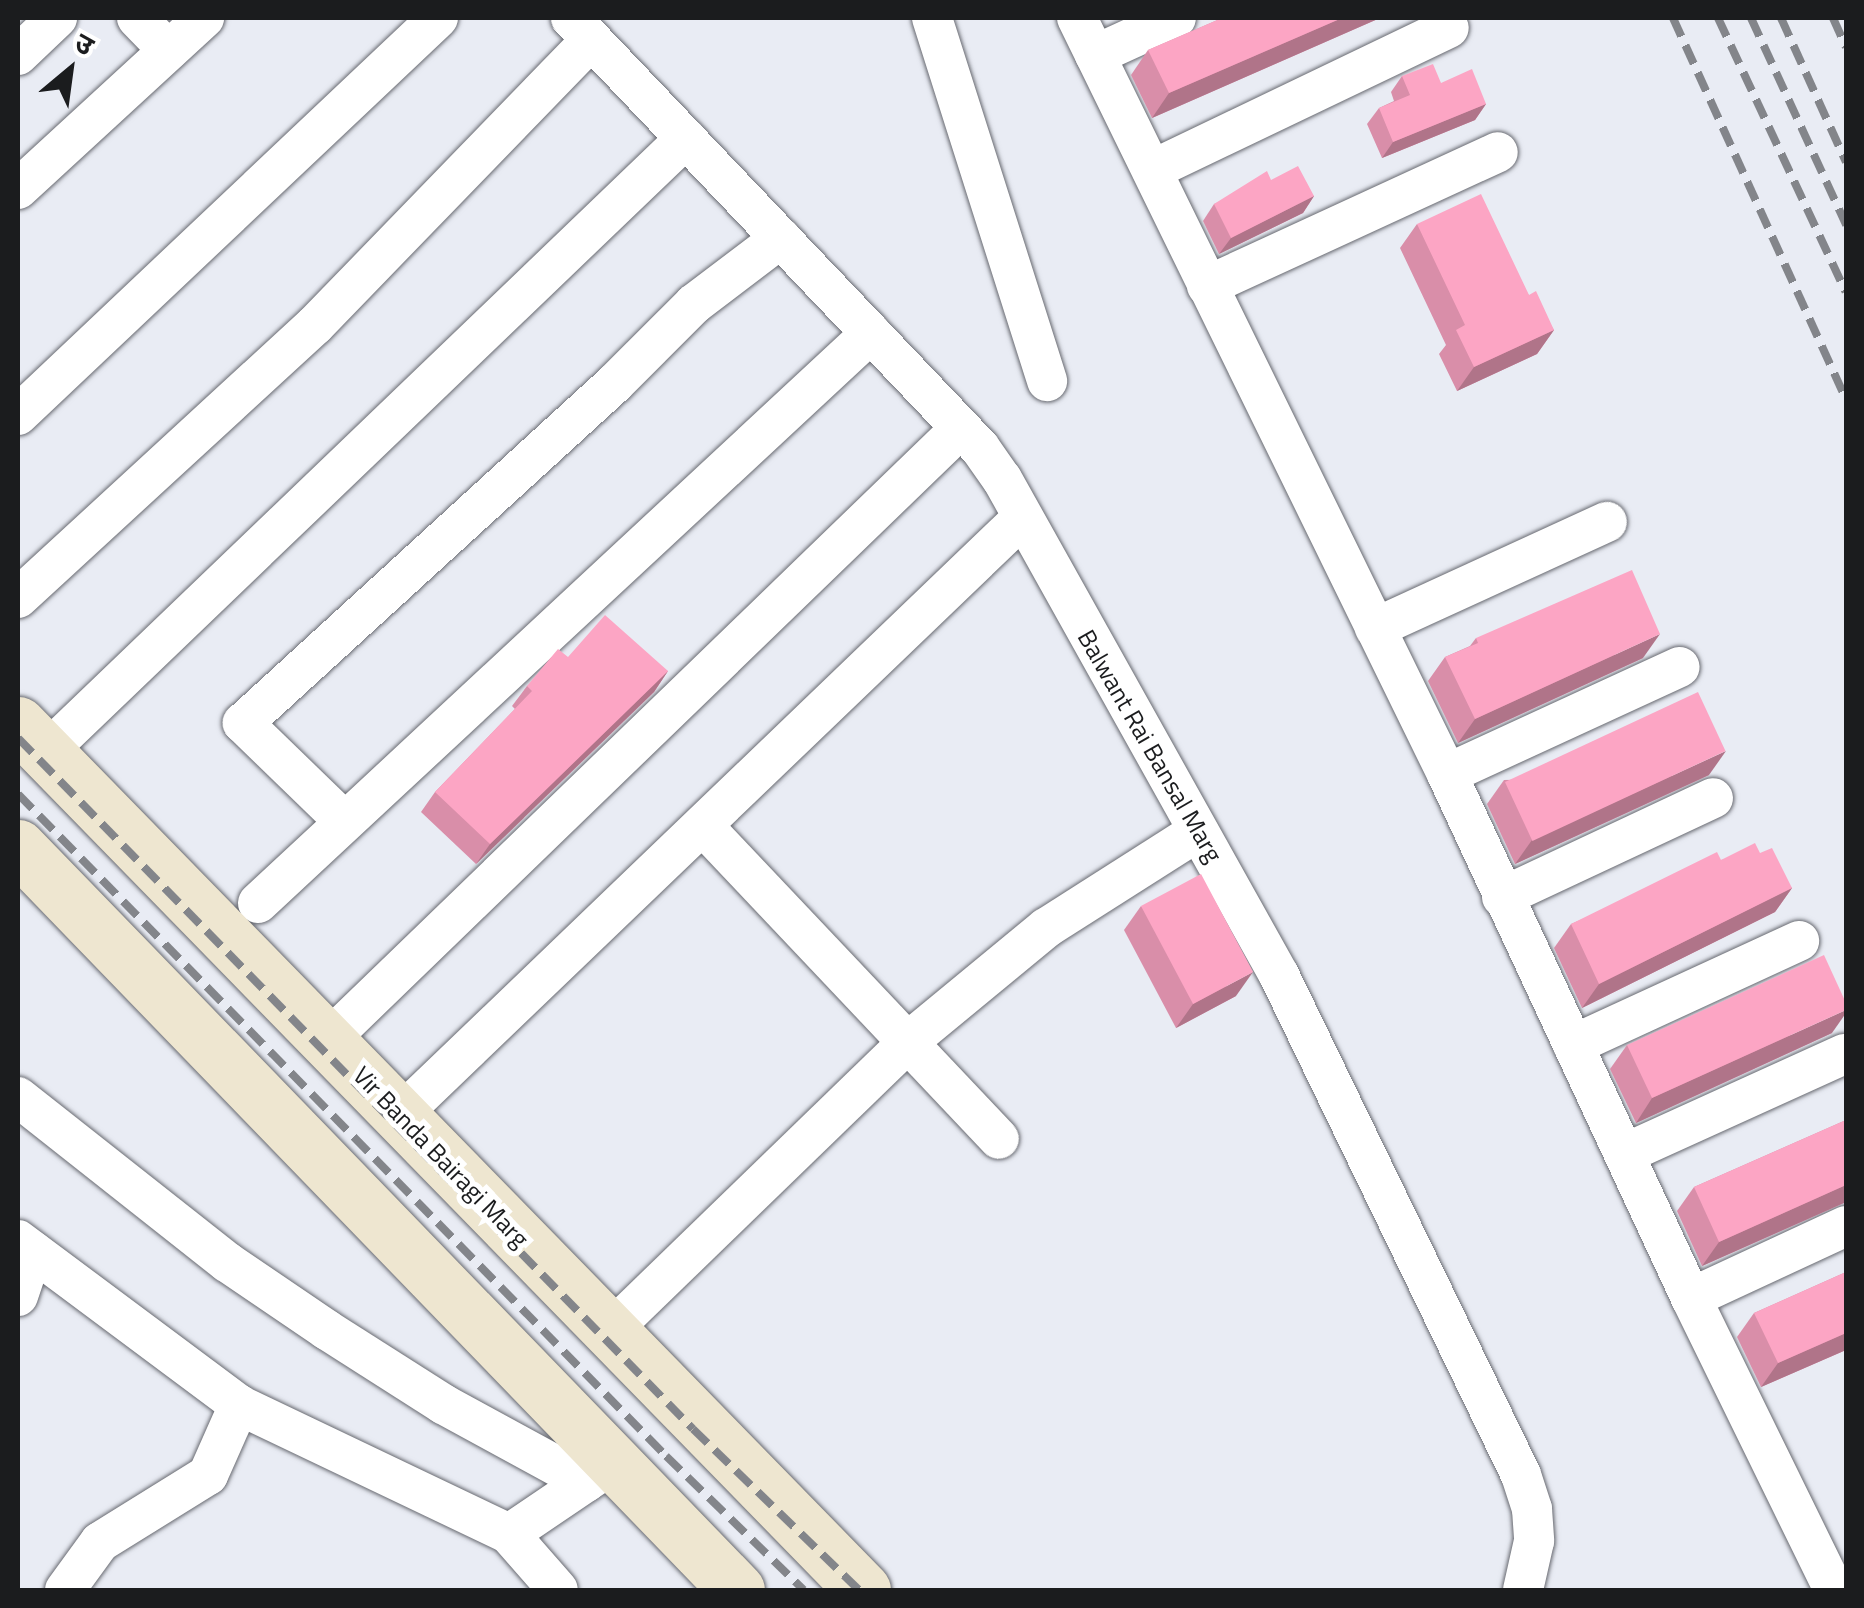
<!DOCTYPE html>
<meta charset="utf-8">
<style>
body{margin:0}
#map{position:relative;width:1864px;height:1608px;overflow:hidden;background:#e9ecf4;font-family:"Titillium Web","Noto Sans Devanagari",sans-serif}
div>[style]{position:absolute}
.roads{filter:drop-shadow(0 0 2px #676970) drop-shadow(0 0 2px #676970)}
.street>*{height:40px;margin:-20px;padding:0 20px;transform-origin:20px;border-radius:20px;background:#fff}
.secondary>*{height:55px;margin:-27.5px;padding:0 27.5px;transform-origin:27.5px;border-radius:27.5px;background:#eee6d0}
.rail>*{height:8px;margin-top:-4px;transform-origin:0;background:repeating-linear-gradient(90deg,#83858a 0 20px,transparent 0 30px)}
.wall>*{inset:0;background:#d98ea9}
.shaded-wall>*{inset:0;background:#b07489}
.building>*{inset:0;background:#fca5c4;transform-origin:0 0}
span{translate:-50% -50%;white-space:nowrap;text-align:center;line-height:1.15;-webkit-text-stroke:10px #fff;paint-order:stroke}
.street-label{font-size:25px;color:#1b1c1e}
.frame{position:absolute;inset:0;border:20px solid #1b1c1e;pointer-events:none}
.north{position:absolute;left:20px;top:20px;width:100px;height:100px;-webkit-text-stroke:8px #fff;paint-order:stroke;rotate:29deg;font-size:28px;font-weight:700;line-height:40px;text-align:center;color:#1b1c1e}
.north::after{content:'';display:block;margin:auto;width:35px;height:45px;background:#1b1c1e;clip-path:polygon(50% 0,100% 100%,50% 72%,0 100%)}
</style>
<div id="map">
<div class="roads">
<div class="street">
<i style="left:137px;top:18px;width:45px;rotate:45.9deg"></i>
<i style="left:571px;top:18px;width:593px;rotate:46.43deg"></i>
<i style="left:980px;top:448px;width:38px;rotate:55deg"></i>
<i style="left:1002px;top:479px;width:568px;rotate:60.82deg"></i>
<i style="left:1279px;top:975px;width:555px;rotate:64.17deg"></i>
<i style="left:1521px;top:1475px;width:36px;rotate:72deg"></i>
<i style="left:1532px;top:1509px;width:32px;rotate:86deg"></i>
<i style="left:1534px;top:1541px;width:50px;rotate:102.7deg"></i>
<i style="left:932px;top:18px;width:381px;rotate:72.4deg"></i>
<i style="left:1077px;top:18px;width:842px;rotate:63.92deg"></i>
<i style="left:1447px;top:774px;width:578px;rotate:65.03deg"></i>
<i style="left:1691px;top:1298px;width:325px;rotate:63.9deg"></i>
<i style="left:18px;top:55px;width:54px;rotate:-43.5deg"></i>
<i style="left:1095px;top:55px;width:89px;rotate:-24.6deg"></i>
<i style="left:1152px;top:170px;width:329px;rotate:-25.6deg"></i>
<i style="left:18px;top:189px;width:253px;rotate:-42.6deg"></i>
<i style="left:1207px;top:286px;width:320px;rotate:-24.7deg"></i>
<i style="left:18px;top:415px;width:578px;rotate:-43.39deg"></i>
<i style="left:18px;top:598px;width:403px;rotate:-42.6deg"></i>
<i style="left:315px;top:325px;width:397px;rotate:-45.9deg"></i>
<i style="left:1375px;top:628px;width:255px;rotate:-24.6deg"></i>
<i style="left:45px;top:753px;width:888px;rotate:-43.81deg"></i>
<i style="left:1447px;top:774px;width:256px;rotate:-24.7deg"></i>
<i style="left:344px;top:821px;width:141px;rotate:-135.9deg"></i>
<i style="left:243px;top:723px;width:503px;rotate:-42.42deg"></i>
<i style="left:614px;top:384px;width:113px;rotate:-45deg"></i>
<i style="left:694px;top:304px;width:109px;rotate:-37.2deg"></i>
<i style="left:704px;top:827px;width:429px;rotate:46.6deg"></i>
<i style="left:1502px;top:897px;width:233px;rotate:-25.1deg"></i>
<i style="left:258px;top:903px;width:837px;rotate:-42.92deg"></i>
<i style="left:327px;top:1041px;width:882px;rotate:-44.04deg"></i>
<i style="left:1573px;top:1045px;width:249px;rotate:-24.7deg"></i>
<i style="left:18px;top:1097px;width:266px;rotate:38.3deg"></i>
<i style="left:227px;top:1262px;width:121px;rotate:34.2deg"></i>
<i style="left:327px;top:1330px;width:138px;rotate:32.5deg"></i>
<i style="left:443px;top:1404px;width:163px;rotate:28.6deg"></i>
<i style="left:400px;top:1115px;width:861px;rotate:-43.82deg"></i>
<i style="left:1624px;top:1154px;width:242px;rotate:-24.4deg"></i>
<i style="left:18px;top:1240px;width:276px;rotate:36.7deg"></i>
<i style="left:239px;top:1405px;width:299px;rotate:25.5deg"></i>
<i style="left:509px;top:1534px;width:74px;rotate:48.8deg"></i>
<i style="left:18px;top:1296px;width:47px;rotate:-71.6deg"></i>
<i style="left:1691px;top:1298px;width:171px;rotate:-24.9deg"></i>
<i style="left:610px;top:1331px;width:417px;rotate:-44.1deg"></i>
<i style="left:909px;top:1041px;width:178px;rotate:-39.5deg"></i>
<i style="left:1046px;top:928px;width:180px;rotate:-32.5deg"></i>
<i style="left:509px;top:1534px;width:116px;rotate:-34.1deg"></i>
<i style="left:65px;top:1590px;width:59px;rotate:-53.9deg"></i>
<i style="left:100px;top:1542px;width:127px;rotate:-31.8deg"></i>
<i style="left:208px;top:1475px;width:77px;rotate:-66.1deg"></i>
</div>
<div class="secondary">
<i style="left:18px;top:724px;width:1210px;rotate:45.7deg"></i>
<i style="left:18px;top:847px;width:1034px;rotate:45.94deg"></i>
</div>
</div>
<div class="rail">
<i style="left:1673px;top:18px;width:418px;rotate:65.6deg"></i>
<i style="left:1718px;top:18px;width:302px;rotate:65deg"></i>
<i style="left:1751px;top:18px;width:228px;rotate:65.3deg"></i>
<i style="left:1781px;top:18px;width:158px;rotate:65.7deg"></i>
<i style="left:1833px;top:18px;width:32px;rotate:66deg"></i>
<i style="left:18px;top:738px;width:966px;rotate:45.67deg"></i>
<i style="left:693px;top:1429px;width:231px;rotate:44.1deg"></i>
<i style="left:18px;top:794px;width:926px;rotate:45.61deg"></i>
<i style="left:666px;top:1456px;width:192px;rotate:44.2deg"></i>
</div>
<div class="wall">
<i style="clip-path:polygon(1222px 18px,1380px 18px,1152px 118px,1131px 75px,1148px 50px)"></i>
<i style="clip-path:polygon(1402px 76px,1441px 83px,1486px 104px,1475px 120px,1382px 158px,1367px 124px,1379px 108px,1394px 101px,1391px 92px)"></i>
<i style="clip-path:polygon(1271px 180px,1314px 196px,1303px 213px,1219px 254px,1203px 221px,1214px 204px)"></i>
<i style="clip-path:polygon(1417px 224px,1529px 295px,1554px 330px,1537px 354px,1457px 391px,1439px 354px,1446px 345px,1400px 248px)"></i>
<i style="clip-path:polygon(1476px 638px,1643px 658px,1458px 743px,1428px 681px,1445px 657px,1470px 646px)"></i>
<i style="clip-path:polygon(568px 657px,668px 671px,654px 692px,476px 864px,421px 812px,435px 792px,515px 709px,512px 706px,527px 686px)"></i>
<i style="clip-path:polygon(1709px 775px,1515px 864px,1487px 804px,1504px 780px)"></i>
<i style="clip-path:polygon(1760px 853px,1792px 888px,1775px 912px,1582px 1008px,1554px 948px,1571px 924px,1721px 860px)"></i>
<i style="clip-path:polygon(1141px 906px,1236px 996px,1176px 1028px,1124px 930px)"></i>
<i style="clip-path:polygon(1832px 1033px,1636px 1123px,1610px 1069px,1627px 1045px)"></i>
<i style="clip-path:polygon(1846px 1120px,1846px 1202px,1702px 1266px,1677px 1211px,1694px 1187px)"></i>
<i style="clip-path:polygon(1846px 1272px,1846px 1350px,1761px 1387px,1737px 1337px,1754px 1313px)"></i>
</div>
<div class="shaded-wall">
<i style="clip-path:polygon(1342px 18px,1380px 18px,1152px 118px,1169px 93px)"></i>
<i style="clip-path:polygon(1486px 104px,1475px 120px,1382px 158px,1393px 142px)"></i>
<i style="clip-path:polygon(1314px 196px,1303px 213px,1219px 254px,1231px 238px)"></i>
<i style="clip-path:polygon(1554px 330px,1537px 354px,1457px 391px,1474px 367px)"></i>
<i style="clip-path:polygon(1660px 634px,1643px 658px,1458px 743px,1475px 719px)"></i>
<i style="clip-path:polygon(668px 671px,654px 692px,476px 864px,490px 844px)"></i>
<i style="clip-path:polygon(1726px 751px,1709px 775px,1515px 864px,1532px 840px)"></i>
<i style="clip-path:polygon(1792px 888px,1775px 912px,1582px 1008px,1599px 984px)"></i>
<i style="clip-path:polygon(1253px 972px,1236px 996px,1176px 1028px,1193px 1004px)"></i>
<i style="clip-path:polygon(1846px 1010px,1846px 1013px,1832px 1033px,1636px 1123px,1652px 1098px)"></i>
<i style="clip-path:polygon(1846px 1185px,1846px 1202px,1702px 1266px,1719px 1242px)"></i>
<i style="clip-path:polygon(1846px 1333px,1846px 1350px,1761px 1387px,1778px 1363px)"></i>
</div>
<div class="building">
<i style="clip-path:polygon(1222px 18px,1342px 18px,1169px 93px,1148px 50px)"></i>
<i style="clip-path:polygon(1433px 64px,1441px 83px,1472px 69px,1486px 104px,1393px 142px,1379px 108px,1410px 95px,1402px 76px)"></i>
<i style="clip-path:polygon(1298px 166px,1314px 196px,1231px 238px,1214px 204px,1267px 171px,1271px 180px)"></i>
<i style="clip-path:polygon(1481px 194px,1529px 295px,1536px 291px,1554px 330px,1474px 367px,1456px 330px,1465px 325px,1417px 224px)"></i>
<i style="clip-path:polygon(1632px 570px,1660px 634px,1475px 719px,1445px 657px,1478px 643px,1476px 638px)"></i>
<i style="clip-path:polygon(605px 615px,668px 671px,490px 844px,435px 792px,532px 691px,527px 686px,558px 649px,568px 657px)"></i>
<i style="left:1698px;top:692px;width:65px;height:213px;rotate:65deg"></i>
<i style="clip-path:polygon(1755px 843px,1760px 853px,1772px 848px,1792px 888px,1599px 984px,1571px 924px,1717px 852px,1721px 860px)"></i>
<i style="left:1201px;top:874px;width:111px;height:68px;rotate:62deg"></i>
<i style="clip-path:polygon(1824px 955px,1846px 1003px,1846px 1010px,1652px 1098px,1627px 1045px)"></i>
<i style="clip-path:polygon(1846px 1120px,1846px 1185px,1719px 1242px,1694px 1187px)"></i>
<i style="clip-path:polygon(1846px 1272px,1846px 1333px,1778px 1363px,1754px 1313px)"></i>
</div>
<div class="street-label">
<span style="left:1150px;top:746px;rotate:60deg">Balwant Rai Bansal Marg</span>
<span style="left:441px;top:1157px;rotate:46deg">Vir Banda Bairagi Marg</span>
</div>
<div class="frame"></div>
<div class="north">उ</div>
</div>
